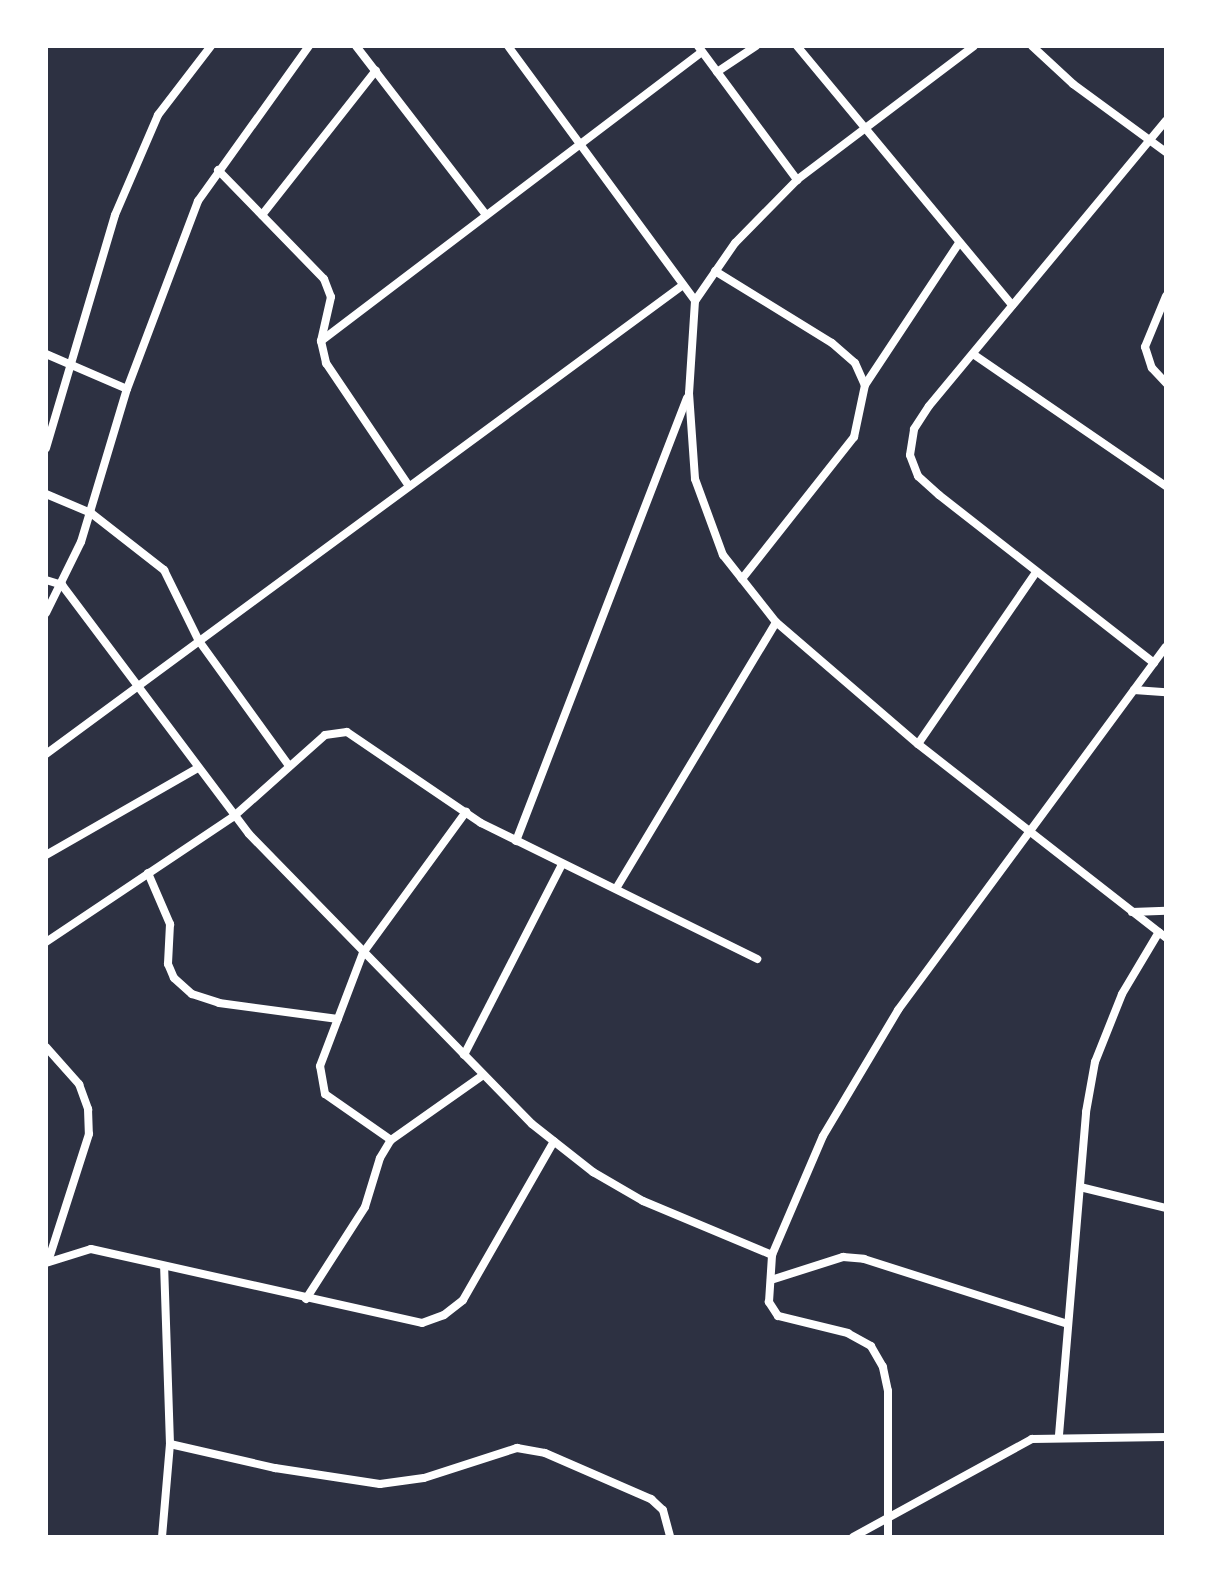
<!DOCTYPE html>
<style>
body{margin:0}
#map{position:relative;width:1212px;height:1583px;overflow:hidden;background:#2d3142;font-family:Overpass,sans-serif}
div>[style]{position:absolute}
.minor>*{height:8px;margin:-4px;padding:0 4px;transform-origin:4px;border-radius:4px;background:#fff}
span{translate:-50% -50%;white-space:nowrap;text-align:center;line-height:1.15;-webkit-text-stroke:6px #fff;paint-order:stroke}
.frame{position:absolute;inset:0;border:48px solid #fff;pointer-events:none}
</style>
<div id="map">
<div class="minor">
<i style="left:356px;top:46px;width:213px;rotate:52.4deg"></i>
<i style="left:508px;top:46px;width:316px;rotate:53.7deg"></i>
<i style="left:698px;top:46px;width:167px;rotate:53.5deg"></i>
<i style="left:797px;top:46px;width:337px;rotate:50.3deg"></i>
<i style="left:974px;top:46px;width:222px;rotate:142.9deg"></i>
<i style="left:797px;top:180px;width:88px;rotate:134.5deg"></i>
<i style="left:735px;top:243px;width:70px;rotate:124.6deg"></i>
<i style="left:695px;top:301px;width:92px;rotate:93.7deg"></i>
<i style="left:689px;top:393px;width:86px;rotate:86deg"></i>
<i style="left:695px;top:479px;width:81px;rotate:69.8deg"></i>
<i style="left:723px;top:555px;width:85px;rotate:51.7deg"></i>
<i style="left:776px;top:622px;width:187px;rotate:40.7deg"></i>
<i style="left:918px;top:744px;width:315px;rotate:38deg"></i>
<i style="left:1032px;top:46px;width:56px;rotate:42.8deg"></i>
<i style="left:1073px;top:84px;width:115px;rotate:36.2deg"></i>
<i style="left:717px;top:72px;width:47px;rotate:-33.7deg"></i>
<i style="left:218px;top:170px;width:152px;rotate:45.8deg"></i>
<i style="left:324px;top:279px;width:19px;rotate:69deg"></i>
<i style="left:331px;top:297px;width:45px;rotate:102.8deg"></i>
<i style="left:321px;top:341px;width:23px;rotate:77deg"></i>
<i style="left:326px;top:363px;width:148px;rotate:56deg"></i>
<i style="left:262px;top:215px;width:184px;rotate:-51.8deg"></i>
<i style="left:715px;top:271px;width:137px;rotate:31.6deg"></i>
<i style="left:832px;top:343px;width:30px;rotate:41deg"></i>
<i style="left:855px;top:363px;width:24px;rotate:66deg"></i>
<i style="left:865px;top:385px;width:53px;rotate:101.9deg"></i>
<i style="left:854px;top:437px;width:181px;rotate:128.3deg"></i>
<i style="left:1166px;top:296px;width:55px;rotate:112.4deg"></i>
<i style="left:1145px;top:347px;width:22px;rotate:72deg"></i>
<i style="left:1152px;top:368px;width:21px;rotate:47deg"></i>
<i style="left:321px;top:341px;width:478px;rotate:-37.2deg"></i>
<i style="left:46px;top:354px;width:88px;rotate:23.4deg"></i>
<i style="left:973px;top:354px;width:234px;rotate:34.4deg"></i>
<i style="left:865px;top:385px;width:170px;rotate:-56.5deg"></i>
<i style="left:46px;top:448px;width:243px;rotate:-73.5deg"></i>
<i style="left:115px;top:215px;width:109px;rotate:-66.7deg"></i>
<i style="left:158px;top:115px;width:87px;rotate:-52.5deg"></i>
<i style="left:46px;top:494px;width:49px;rotate:22.9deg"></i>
<i style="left:91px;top:513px;width:93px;rotate:38deg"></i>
<i style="left:164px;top:570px;width:79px;rotate:63.8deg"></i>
<i style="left:199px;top:641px;width:154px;rotate:54.2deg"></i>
<i style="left:46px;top:580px;width:17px;rotate:17deg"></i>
<i style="left:62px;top:585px;width:311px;rotate:53.1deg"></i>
<i style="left:249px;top:834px;width:405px;rotate:45.7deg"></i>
<i style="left:532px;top:1124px;width:78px;rotate:38.2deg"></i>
<i style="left:593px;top:1172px;width:58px;rotate:30.1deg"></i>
<i style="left:643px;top:1201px;width:140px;rotate:22.7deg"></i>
<i style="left:46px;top:613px;width:79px;rotate:-63.8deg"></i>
<i style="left:81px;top:542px;width:160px;rotate:-73.3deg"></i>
<i style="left:127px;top:389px;width:201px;rotate:-69.3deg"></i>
<i style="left:198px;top:201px;width:191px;rotate:-54.4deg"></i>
<i style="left:1154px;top:663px;width:273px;rotate:-142deg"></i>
<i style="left:939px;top:495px;width:28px;rotate:-138deg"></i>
<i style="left:918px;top:476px;width:22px;rotate:-111deg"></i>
<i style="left:910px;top:455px;width:26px;rotate:-81deg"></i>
<i style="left:914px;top:429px;width:27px;rotate:-57deg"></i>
<i style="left:929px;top:406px;width:371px;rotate:-50.3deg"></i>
<i style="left:1134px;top:690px;width:32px;rotate:4deg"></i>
<i style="left:918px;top:744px;width:209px;rotate:-55.5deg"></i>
<i style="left:46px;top:754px;width:791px;rotate:-36.36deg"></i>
<i style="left:516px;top:841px;width:475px;rotate:-68.9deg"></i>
<i style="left:46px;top:855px;width:173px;rotate:-29.8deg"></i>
<i style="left:148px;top:873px;width:56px;rotate:66.7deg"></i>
<i style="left:170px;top:924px;width:40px;rotate:92.9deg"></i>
<i style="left:168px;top:964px;width:15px;rotate:67deg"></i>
<i style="left:174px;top:978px;width:24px;rotate:42deg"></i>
<i style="left:192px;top:994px;width:28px;rotate:18deg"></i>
<i style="left:219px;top:1003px;width:120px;rotate:7.7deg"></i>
<i style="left:617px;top:887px;width:309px;rotate:-59deg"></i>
<i style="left:1132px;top:912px;width:34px;rotate:-2deg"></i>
<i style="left:46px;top:942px;width:225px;rotate:-33.8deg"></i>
<i style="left:233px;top:817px;width:123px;rotate:-41.7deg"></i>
<i style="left:325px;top:735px;width:22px;rotate:-8deg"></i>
<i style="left:347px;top:732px;width:162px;rotate:34.2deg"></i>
<i style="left:481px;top:823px;width:308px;rotate:26.2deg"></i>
<i style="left:46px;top:1047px;width:50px;rotate:48.3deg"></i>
<i style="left:79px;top:1084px;width:27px;rotate:70deg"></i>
<i style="left:88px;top:1109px;width:25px;rotate:88deg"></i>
<i style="left:89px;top:1134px;width:134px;rotate:107.8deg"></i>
<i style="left:464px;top:1055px;width:215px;rotate:-62.8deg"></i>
<i style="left:391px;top:1140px;width:80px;rotate:-145.1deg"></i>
<i style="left:325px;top:1094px;width:28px;rotate:-100deg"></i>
<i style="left:320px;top:1066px;width:121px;rotate:-69.2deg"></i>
<i style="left:363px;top:953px;width:175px;rotate:-53.9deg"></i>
<i style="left:1080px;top:1187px;width:89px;rotate:13.7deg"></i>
<i style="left:46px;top:1263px;width:47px;rotate:-17.3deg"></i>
<i style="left:91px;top:1249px;width:339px;rotate:12.6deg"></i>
<i style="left:422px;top:1323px;width:23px;rotate:-20deg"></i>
<i style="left:444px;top:1315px;width:24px;rotate:-38deg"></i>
<i style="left:463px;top:1300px;width:183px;rotate:-60.2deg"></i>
<i style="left:771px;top:1280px;width:76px;rotate:-17.7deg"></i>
<i style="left:843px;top:1257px;width:21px;rotate:5deg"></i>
<i style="left:864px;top:1259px;width:214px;rotate:17.7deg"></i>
<i style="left:306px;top:1299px;width:109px;rotate:-57.3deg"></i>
<i style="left:365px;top:1207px;width:51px;rotate:-73deg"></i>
<i style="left:380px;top:1158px;width:21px;rotate:-59deg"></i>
<i style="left:391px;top:1140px;width:113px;rotate:-35.2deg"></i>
<i style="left:1059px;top:1435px;width:324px;rotate:-85.2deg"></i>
<i style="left:1086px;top:1112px;width:51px;rotate:-79.8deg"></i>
<i style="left:1095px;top:1062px;width:73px;rotate:-68.3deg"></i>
<i style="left:1122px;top:994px;width:72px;rotate:-59.2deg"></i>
<i style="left:170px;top:1444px;width:108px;rotate:12.9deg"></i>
<i style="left:275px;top:1468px;width:106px;rotate:8.7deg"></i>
<i style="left:380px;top:1484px;width:44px;rotate:-7.8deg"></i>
<i style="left:424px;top:1478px;width:98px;rotate:-17.9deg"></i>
<i style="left:517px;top:1448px;width:28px;rotate:10deg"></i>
<i style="left:545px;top:1453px;width:116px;rotate:23.5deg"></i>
<i style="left:651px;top:1499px;width:16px;rotate:43deg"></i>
<i style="left:663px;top:1510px;width:28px;rotate:75deg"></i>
<i style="left:162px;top:1537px;width:93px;rotate:-85.1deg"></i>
<i style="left:170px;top:1444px;width:178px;rotate:-91.9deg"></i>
<i style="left:853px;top:1537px;width:204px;rotate:-28.7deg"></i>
<i style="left:1032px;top:1439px;width:134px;rotate:-0.9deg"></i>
<i style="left:888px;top:1537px;width:146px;rotate:-90deg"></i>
<i style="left:888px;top:1391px;width:25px;rotate:-102deg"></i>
<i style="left:883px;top:1367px;width:24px;rotate:-120deg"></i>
<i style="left:871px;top:1346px;width:26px;rotate:-151deg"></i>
<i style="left:848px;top:1333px;width:72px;rotate:-166.3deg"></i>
<i style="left:778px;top:1316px;width:17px;rotate:-123deg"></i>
<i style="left:769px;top:1302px;width:47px;rotate:-86.3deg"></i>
<i style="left:772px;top:1255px;width:129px;rotate:-66.8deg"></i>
<i style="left:823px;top:1136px;width:147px;rotate:-59.2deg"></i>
<i style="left:898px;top:1010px;width:451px;rotate:-53.6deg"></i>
</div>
<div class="frame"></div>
</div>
